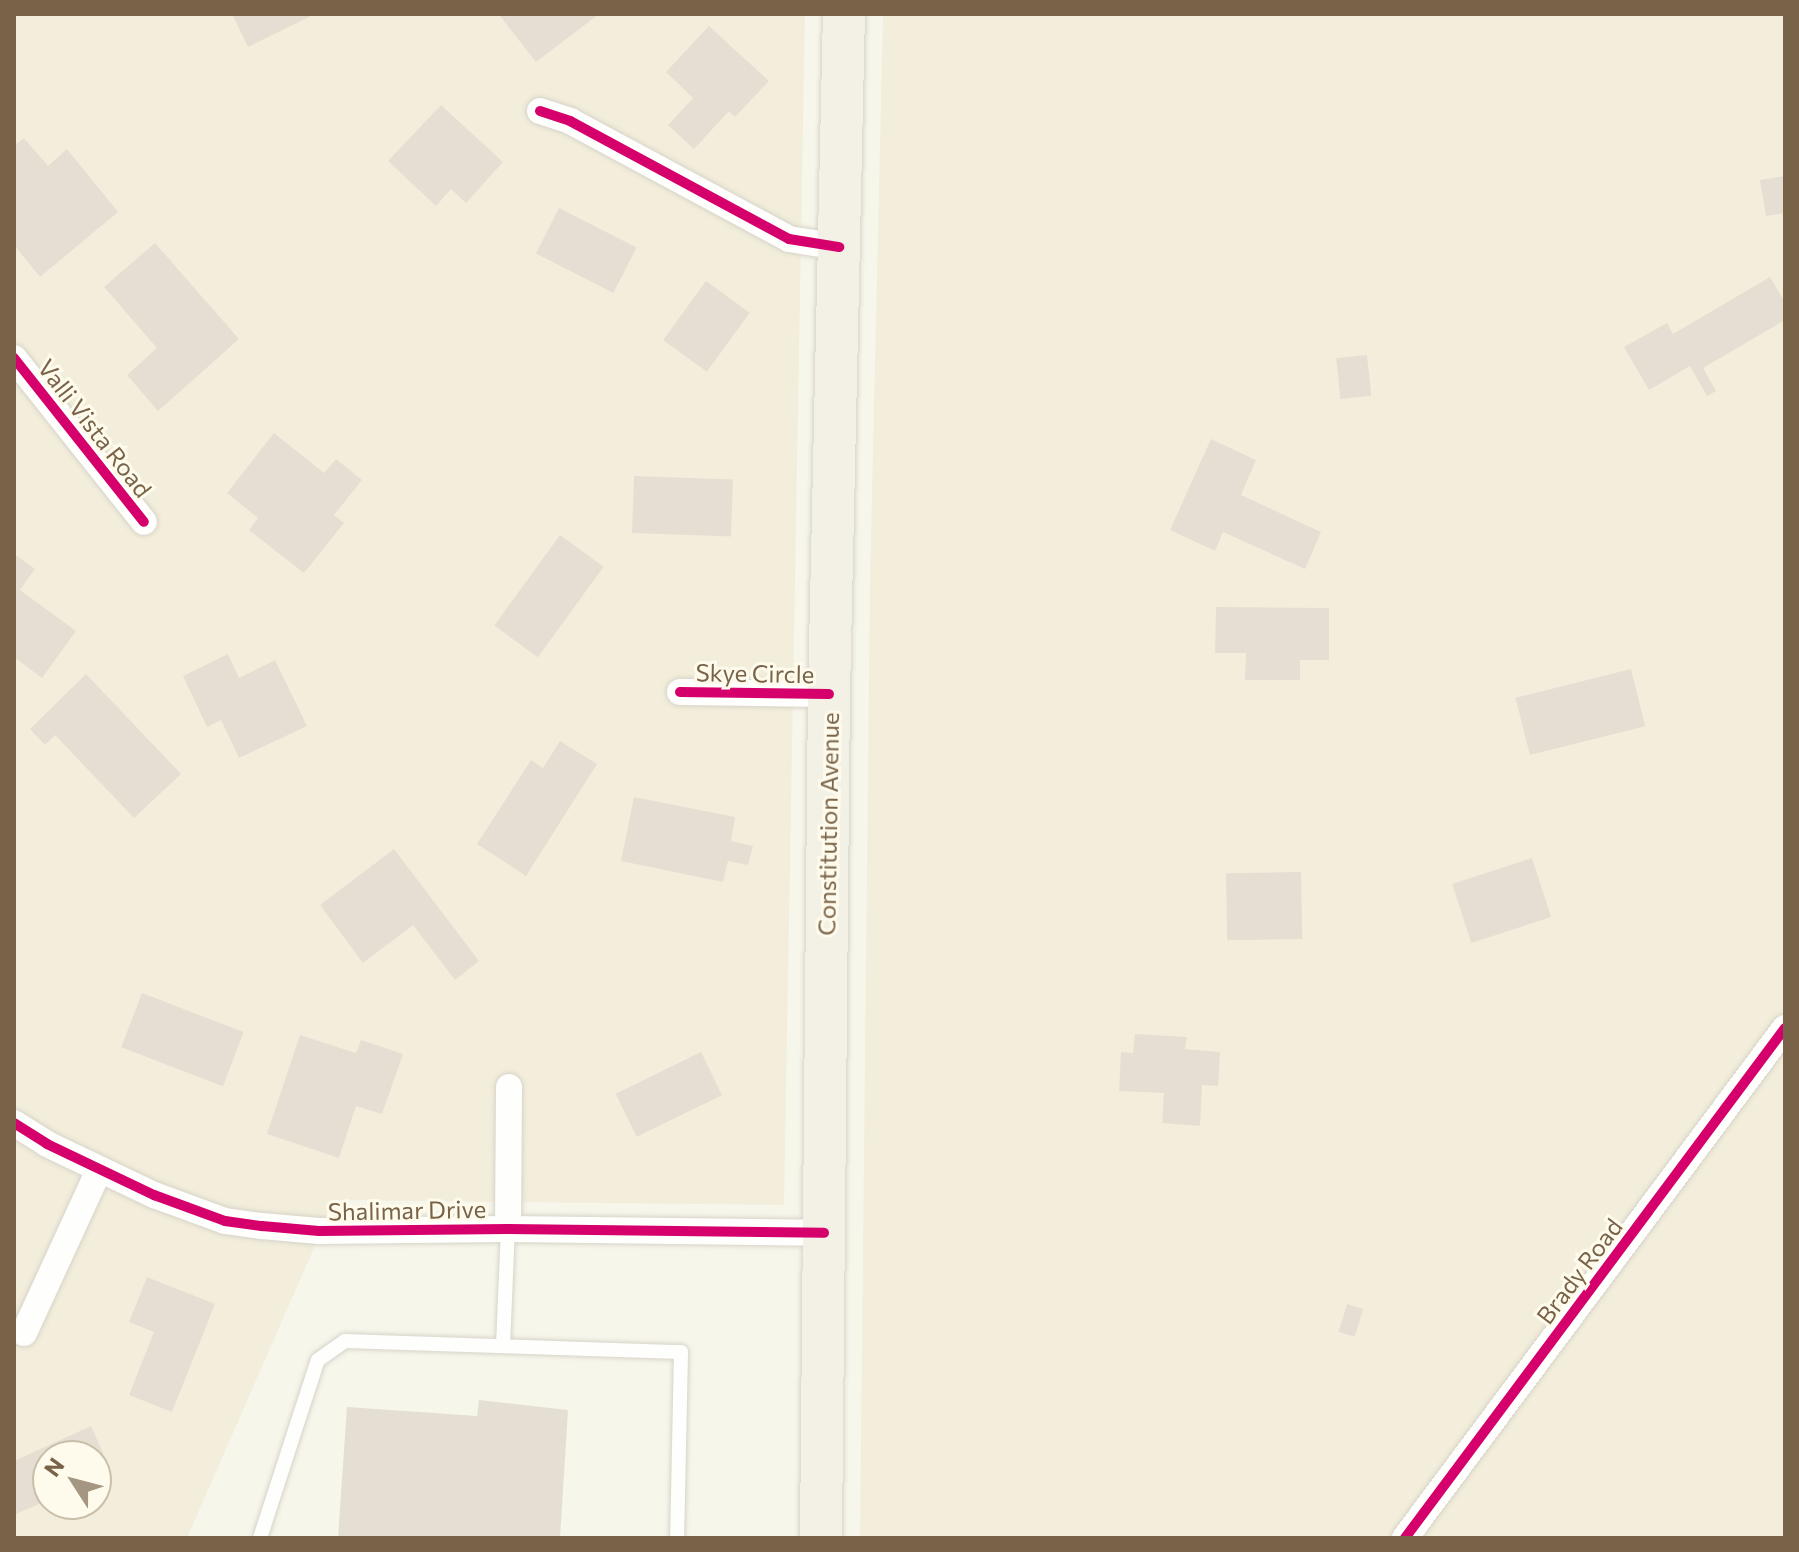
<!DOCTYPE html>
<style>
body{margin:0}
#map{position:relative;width:1799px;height:1552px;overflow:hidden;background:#f7f6eb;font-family:Commissioner,sans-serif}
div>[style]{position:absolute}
.residential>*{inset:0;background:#f3eedb}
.building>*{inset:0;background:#e4dfd2;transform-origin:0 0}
.roads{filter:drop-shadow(0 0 2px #d7d3c9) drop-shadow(0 0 2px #d7d3c9)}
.service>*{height:14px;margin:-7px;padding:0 7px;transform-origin:7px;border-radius:7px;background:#fefefc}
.minor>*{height:26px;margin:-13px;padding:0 13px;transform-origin:13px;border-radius:13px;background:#fefefc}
.primary>*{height:42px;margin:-21px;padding:0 21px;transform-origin:21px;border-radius:21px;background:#f3f1e5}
.cycleway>*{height:10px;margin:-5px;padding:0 5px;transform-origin:5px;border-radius:5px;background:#d6006c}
span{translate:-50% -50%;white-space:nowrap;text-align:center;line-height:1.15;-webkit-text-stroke:6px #fffbec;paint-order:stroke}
.street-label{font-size:24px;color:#786348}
.frame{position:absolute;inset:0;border:16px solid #786348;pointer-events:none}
.north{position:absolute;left:32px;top:1440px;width:80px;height:80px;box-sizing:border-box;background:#fffbec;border:2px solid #c9beaa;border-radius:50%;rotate:306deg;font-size:22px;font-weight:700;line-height:32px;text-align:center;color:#786348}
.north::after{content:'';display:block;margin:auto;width:28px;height:36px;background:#a49681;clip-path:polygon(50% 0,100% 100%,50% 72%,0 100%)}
</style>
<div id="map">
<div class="residential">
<i style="clip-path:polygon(evenodd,14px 14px,805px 14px,784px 1205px,335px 1200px,187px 1538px,14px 1538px,14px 14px,48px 1456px,96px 1456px,96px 1504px,48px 1504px,48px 1456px)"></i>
<i style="clip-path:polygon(883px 14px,1785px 14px,1785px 1538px,860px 1538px,870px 581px)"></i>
</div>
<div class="building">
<i style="clip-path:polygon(232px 14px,315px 14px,248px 47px)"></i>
<i style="clip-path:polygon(503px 14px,599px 14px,536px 62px,500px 16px)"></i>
<i style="clip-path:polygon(709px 26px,769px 81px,735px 117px,729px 111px,694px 149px,668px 125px,693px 98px,666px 72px)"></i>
<i style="clip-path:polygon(441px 105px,503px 162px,466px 203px,451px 189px,436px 206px,388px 161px)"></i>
<i style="clip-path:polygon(24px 138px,48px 166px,67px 149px,118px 212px,40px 277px,14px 245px,14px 146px)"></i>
<i style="clip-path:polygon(1785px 176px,1785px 213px,1766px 216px,1760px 180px)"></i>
<i style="left:559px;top:208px;width:87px;height:51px;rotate:27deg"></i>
<i style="clip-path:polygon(155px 243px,239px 339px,158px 411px,127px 375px,157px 348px,104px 287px)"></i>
<i style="clip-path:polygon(1770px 277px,1785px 302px,1785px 320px,1703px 368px,1716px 391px,1707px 396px,1690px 366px,1649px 390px,1624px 347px,1667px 323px,1673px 334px)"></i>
<i style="left:706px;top:281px;width:54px;height:73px;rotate:36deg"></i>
<i style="left:1367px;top:355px;width:41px;height:31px;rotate:84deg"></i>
<i style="clip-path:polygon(274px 433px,324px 473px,336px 459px,362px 480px,334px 515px,344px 523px,304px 573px,249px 530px,258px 518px,227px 493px)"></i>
<i style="clip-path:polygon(1211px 439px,1256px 460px,1241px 495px,1321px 532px,1305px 569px,1223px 532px,1215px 551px,1170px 530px)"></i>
<i style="left:634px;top:476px;width:99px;height:57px;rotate:2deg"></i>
<i style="left:560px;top:535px;width:54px;height:112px;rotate:36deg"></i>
<i style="clip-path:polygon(14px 554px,35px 569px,20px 590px,76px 631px,42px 678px,14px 657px)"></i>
<i style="clip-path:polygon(1216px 607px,1329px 608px,1329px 660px,1300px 660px,1300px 680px,1245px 680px,1246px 653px,1215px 653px)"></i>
<i style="clip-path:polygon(228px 654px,239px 678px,275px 660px,307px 726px,239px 758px,221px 720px,207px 727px,183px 676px)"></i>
<i style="left:1631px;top:669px;width:59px;height:119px;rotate:76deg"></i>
<i style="clip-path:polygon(86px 674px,181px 774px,134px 818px,55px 735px,45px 745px,30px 729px)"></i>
<i style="clip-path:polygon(560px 741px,597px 764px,526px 876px,477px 844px,531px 760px,543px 768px)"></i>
<i style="clip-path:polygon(634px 797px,735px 817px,731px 841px,753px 846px,748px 865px,728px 861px,723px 882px,621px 861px)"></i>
<i style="clip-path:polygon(394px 849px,479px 961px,455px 980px,413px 925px,363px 963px,320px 905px)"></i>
<i style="left:1532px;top:858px;width:62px;height:84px;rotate:72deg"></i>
<i style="left:1301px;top:872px;width:67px;height:75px;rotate:89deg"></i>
<i style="left:142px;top:993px;width:109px;height:58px;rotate:21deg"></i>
<i style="clip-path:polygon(1135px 1034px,1187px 1037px,1185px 1049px,1220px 1052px,1218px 1086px,1202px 1085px,1200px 1126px,1162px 1123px,1164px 1093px,1119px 1091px,1121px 1052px,1133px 1053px)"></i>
<i style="clip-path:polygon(300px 1035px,356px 1053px,361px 1040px,403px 1054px,382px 1114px,356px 1106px,339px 1158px,267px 1134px)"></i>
<i style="left:701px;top:1052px;width:48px;height:95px;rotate:64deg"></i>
<i style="clip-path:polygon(147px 1277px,215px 1304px,172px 1412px,129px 1395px,154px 1332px,129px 1322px)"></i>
<i style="left:1347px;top:1304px;width:17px;height:29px;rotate:17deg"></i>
<i style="clip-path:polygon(479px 1400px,568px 1410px,560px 1538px,338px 1538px,347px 1407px,477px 1416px)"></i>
<i style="clip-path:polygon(91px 1426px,111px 1471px,96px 1478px,96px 1456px,48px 1456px,48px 1500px,14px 1515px,14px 1461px)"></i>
</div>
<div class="roads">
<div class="service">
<i style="left:503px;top:1346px;width:117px;rotate:-87.6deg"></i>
<i style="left:260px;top:1538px;width:187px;rotate:-72deg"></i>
<i style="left:318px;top:1360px;width:33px;rotate:-35deg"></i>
<i style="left:345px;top:1341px;width:336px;rotate:1.9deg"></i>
<i style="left:681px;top:1352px;width:186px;rotate:91.2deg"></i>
</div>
<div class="minor">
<i style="left:540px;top:111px;width:32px;rotate:18deg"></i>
<i style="left:570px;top:121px;width:249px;rotate:28.3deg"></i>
<i style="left:789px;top:239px;width:51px;rotate:9.1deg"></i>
<i style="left:14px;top:358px;width:209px;rotate:51.6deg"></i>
<i style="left:680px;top:692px;width:149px;rotate:0.8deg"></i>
<i style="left:14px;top:1123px;width:39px;rotate:32deg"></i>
<i style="left:47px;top:1144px;width:119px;rotate:25.5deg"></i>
<i style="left:154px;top:1195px;width:76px;rotate:20.1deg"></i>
<i style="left:225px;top:1221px;width:37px;rotate:8deg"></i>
<i style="left:262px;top:1226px;width:57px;rotate:5deg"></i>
<i style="left:319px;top:1231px;width:189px;rotate:-0.6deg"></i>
<i style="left:508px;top:1229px;width:316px;rotate:0.7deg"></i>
<i style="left:508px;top:1229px;width:142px;rotate:-89.6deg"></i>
<i style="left:24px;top:1333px;width:179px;rotate:-65.3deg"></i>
<i style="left:1405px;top:1538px;width:636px;rotate:-53.31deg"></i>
</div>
<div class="primary">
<i style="left:821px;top:1538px;width:844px;rotate:-89.46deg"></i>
<i style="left:829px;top:694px;width:680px;rotate:-88.74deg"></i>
</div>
</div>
<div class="cycleway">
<i style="left:540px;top:111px;width:32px;rotate:18deg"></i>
<i style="left:570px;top:121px;width:249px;rotate:28.3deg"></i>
<i style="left:789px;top:239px;width:51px;rotate:9.1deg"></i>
<i style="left:14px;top:358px;width:209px;rotate:51.6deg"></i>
<i style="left:680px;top:692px;width:149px;rotate:0.8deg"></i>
<i style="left:14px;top:1123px;width:39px;rotate:32deg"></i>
<i style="left:47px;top:1144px;width:119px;rotate:25.5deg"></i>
<i style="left:154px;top:1195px;width:76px;rotate:20.1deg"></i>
<i style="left:225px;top:1221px;width:37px;rotate:8deg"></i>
<i style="left:262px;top:1226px;width:57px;rotate:5deg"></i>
<i style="left:319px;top:1231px;width:189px;rotate:-0.6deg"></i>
<i style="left:508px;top:1229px;width:316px;rotate:0.7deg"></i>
<i style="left:1405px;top:1538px;width:636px;rotate:-53.31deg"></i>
</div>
<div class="street-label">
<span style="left:95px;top:428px;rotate:52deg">Valli Vista Road</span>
<span style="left:755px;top:673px;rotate:1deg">Skye Circle</span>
<span style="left:828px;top:824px;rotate:-89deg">Constitution Avenue</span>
<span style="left:407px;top:1210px;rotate:-1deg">Shalimar Drive</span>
<span style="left:1579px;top:1271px;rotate:-53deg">Brady Road</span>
</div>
<div class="frame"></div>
<div class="north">N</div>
</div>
